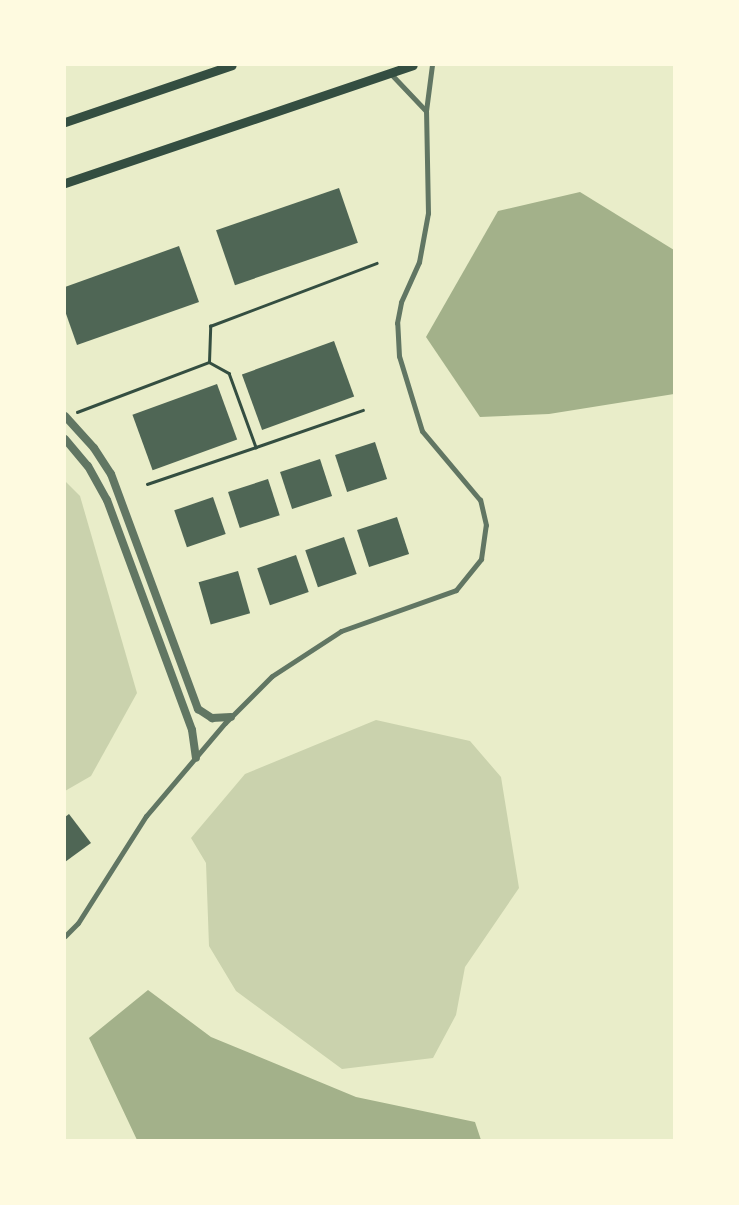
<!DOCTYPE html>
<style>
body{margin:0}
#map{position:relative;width:739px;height:1205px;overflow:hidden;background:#e9edc9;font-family:"Alegreya Sans",sans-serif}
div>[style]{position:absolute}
.green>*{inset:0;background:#cad2ad}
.water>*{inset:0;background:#a3b18a}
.building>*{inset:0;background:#4f6655;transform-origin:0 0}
.path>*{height:2.5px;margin:-1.25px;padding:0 1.25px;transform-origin:1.25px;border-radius:1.25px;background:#344e41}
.minor>*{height:5px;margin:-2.5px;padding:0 2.5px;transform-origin:2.5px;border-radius:2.5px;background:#617663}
.tertiary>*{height:8px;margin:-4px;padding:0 4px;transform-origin:4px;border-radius:4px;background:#617663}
.secondary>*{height:9px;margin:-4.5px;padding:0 4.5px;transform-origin:4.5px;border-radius:4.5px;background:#344e41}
span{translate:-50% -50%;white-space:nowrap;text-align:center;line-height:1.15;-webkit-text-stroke:4px #fefae0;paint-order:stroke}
.frame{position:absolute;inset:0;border:66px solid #fefae0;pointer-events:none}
</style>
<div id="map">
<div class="green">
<i style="clip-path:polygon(65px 481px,80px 496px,137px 693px,91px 776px,65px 791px)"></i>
<i style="clip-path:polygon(376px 720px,470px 741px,501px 777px,519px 888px,465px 967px,456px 1015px,433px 1058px,342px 1069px,236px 991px,209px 946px,206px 863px,191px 838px,245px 774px)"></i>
</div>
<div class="water">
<i style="clip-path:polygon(580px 192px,674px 250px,674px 394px,549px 414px,480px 417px,426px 337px,498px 211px)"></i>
<i style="clip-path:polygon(148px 990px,211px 1037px,356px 1097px,475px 1122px,481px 1140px,137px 1140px,89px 1038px)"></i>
</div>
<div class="building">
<i style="left:339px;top:188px;width:58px;height:130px;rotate:71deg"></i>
<i style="clip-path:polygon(179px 246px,199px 302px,77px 345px,65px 311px,65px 287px)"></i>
<i style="left:334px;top:341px;width:59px;height:98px;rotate:70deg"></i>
<i style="left:217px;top:384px;width:59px;height:90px;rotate:70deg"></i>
<i style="left:375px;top:442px;width:39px;height:42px;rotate:72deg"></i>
<i style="left:320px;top:459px;width:39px;height:42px;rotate:72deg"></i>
<i style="left:268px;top:479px;width:38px;height:42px;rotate:72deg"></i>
<i style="left:213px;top:497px;width:39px;height:41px;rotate:71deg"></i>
<i style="left:397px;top:517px;width:39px;height:42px;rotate:72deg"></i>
<i style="left:344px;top:537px;width:39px;height:41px;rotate:71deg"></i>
<i style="left:296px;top:555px;width:39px;height:41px;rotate:71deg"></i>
<i style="left:238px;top:571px;width:44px;height:41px;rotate:74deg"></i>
<i style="clip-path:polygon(69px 814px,91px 843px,65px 862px,65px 817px)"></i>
</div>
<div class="path">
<i style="left:209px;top:362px;width:36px;rotate:-88deg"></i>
<i style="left:210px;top:326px;width:178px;rotate:-20.7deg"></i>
<i style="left:77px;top:412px;width:141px;rotate:-20.7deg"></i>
<i style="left:209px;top:362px;width:23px;rotate:29deg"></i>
<i style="left:229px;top:373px;width:79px;rotate:70deg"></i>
<i style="left:256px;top:447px;width:113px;rotate:-19.1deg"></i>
<i style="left:147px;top:484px;width:115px;rotate:-18.7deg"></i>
</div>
<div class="minor">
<i style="left:390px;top:73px;width:52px;rotate:46.5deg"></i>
<i style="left:65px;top:936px;width:18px;rotate:-45deg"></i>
<i style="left:78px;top:923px;width:127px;rotate:-57.6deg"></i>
<i style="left:146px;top:816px;width:122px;rotate:-49.7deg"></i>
<i style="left:225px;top:723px;width:66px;rotate:-45deg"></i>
<i style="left:272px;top:676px;width:82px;rotate:-33.1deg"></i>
<i style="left:341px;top:631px;width:122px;rotate:-19.6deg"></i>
<i style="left:456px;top:590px;width:40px;rotate:-51deg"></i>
<i style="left:481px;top:559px;width:34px;rotate:-82deg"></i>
<i style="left:486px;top:525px;width:26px;rotate:-103deg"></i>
<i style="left:480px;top:500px;width:90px;rotate:-130deg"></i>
<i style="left:422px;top:431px;width:78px;rotate:-107deg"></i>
<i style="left:399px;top:356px;width:33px;rotate:-93deg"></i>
<i style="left:397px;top:323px;width:21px;rotate:-79deg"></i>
<i style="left:401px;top:302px;width:44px;rotate:-65.8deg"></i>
<i style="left:419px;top:262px;width:50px;rotate:-79.6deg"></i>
<i style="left:428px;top:213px;width:102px;rotate:-91.1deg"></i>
<i style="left:426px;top:111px;width:46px;rotate:-82.6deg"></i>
</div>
<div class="tertiary">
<i style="left:65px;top:416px;width:43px;rotate:47.8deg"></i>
<i style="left:94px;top:448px;width:31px;rotate:57deg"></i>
<i style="left:111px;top:474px;width:251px;rotate:69.7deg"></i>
<i style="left:198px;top:709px;width:17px;rotate:33deg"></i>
<i style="left:212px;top:718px;width:19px;rotate:-3deg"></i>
<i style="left:65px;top:439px;width:35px;rotate:50deg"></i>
<i style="left:88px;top:466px;width:39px;rotate:61deg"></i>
<i style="left:107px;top:500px;width:245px;rotate:69.7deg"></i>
<i style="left:192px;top:730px;width:28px;rotate:82deg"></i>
</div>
<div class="secondary">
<i style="left:65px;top:122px;width:176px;rotate:-18.8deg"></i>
<i style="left:65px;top:183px;width:367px;rotate:-18.7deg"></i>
</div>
<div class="frame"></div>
</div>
